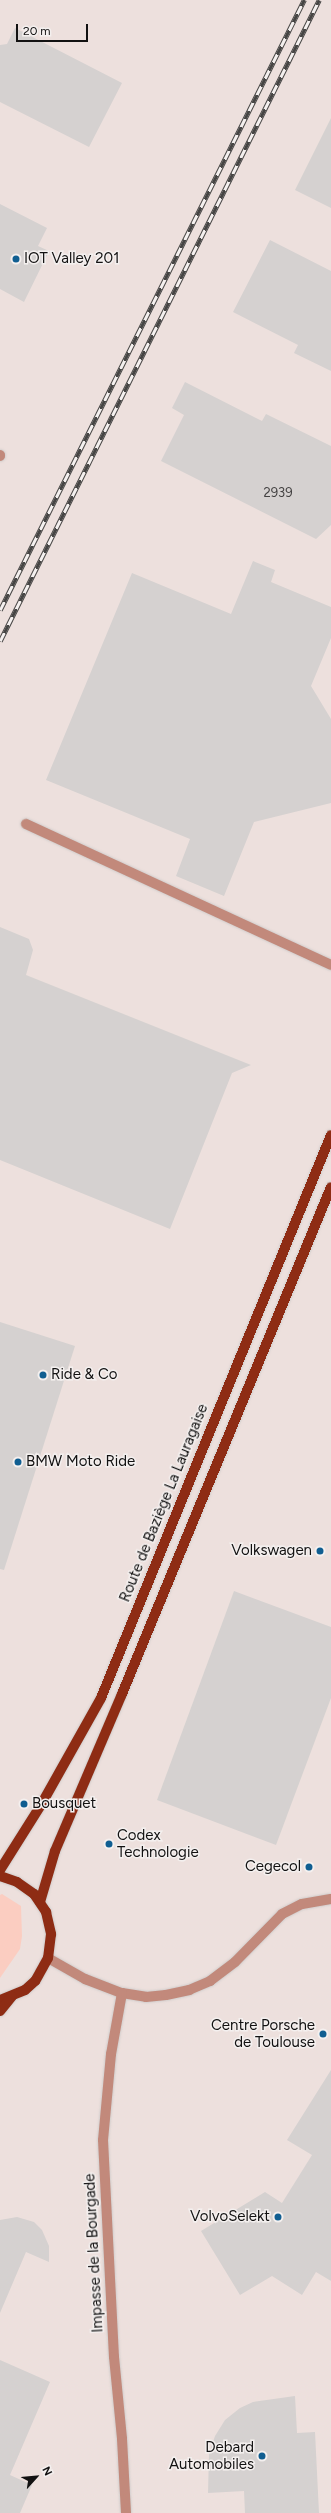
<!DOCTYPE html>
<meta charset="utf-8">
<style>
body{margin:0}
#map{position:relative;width:331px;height:2513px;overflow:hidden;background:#f4f0ef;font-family:Figtree,sans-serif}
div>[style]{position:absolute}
.built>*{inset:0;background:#ede0dd;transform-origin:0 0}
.green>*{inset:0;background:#fbcdc1}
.building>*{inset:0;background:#d5d1d0}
.roads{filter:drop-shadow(0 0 1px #d0cccb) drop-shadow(0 0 1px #d0cccb)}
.minor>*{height:10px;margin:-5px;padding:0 5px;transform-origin:5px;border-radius:5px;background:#c2897b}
.major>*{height:10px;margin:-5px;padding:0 5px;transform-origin:5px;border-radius:5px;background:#8e2c14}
.rail>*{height:4.5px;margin-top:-2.25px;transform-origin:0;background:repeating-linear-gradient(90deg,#f4f0ef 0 9px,#464544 0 18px);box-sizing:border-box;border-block:1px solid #464544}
.dots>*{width:11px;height:11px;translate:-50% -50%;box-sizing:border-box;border:2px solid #f4f0ef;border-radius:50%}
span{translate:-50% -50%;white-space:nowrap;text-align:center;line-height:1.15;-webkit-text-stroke:3px #f4f0ef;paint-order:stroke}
.number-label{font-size:13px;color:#434141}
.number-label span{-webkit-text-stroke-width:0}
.poi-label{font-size:15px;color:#121111}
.left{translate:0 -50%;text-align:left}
.right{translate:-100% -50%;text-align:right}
.street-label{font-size:15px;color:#121111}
.north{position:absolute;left:16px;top:2457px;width:40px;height:40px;-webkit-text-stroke:3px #f4f0ef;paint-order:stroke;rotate:63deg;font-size:11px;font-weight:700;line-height:16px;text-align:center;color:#121111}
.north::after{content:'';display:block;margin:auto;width:14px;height:18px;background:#121111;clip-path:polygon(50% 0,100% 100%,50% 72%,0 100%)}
.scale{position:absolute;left:16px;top:24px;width:72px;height:18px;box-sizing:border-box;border:2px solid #121111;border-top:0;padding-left:5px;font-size:12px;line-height:14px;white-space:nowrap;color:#121111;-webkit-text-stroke:3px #f4f0ef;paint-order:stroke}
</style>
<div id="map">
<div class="built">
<i style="left:0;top:0;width:331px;height:2513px"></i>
</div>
<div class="green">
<i style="clip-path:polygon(2px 1894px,21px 1906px,22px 1936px,20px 1949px,0 1978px,0 1895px)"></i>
</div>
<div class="building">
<i style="clip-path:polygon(15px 28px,122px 83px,89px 147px,0 102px,0 45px,7px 44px)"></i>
<i style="clip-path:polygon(331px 118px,331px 208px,295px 190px)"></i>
<i style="clip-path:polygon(0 204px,47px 228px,38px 246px,49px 251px,24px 302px,0 289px)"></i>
<i style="clip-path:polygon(270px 240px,331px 271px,331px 371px,294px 353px,298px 345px,233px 312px)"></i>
<i style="clip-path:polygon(185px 382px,262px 421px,266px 414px,331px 446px,331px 525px,316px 539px,161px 461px,184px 415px,172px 408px)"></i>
<i style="clip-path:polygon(253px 561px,275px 570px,271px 582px,331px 607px,331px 638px,311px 686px,331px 719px,331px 803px,254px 822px,224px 896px,176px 876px,190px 839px,46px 780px,132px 573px,231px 614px)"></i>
<i style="clip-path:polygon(0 927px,29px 939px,33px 950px,26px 975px,251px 1065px,232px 1073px,170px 1229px,0 1160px)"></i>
<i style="clip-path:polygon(0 1322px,75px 1346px,4px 1570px,0 1569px)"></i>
<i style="clip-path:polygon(234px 1591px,331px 1627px,331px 1698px,276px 1845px,157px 1800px)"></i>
<i style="clip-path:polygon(331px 2070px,331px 2281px,316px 2272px,302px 2295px,272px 2276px,240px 2295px,201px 2231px,265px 2192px,282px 2203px,312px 2155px,287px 2140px)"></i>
<i style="clip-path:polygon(17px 2217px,34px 2222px,42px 2230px,49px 2246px,49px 2262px,26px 2252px,0 2313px,0 2220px)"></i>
<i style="clip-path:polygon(0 2360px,50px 2382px,10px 2475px,32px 2485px,20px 2513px,0 2513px)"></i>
<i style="clip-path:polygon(295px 2396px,297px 2433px,315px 2432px,319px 2513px,245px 2513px,244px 2491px,208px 2493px,209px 2454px,215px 2436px,225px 2420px,240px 2408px,253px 2402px)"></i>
</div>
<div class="roads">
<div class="minor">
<i style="left:0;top:455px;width:1px;rotate:90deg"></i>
<i style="left:26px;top:824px;width:336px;rotate:24.8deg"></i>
<i style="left:48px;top:1958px;width:43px;rotate:29.6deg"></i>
<i style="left:85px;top:1979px;width:40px;rotate:21deg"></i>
<i style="left:122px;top:1993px;width:24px;rotate:9deg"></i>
<i style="left:146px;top:1997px;width:20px;rotate:-6deg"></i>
<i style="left:166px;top:1995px;width:24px;rotate:-12deg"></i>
<i style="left:189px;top:1990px;width:23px;rotate:-23deg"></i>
<i style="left:210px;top:1981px;width:31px;rotate:-37deg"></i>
<i style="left:235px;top:1962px;width:67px;rotate:-45.6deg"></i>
<i style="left:282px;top:1914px;width:22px;rotate:-27deg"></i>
<i style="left:302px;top:1904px;width:29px;rotate:-10deg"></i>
<i style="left:122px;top:1993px;width:62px;rotate:100.2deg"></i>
<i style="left:111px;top:2054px;width:86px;rotate:95.3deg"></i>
<i style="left:103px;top:2140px;width:217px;rotate:87.1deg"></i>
<i style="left:114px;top:2357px;width:82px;rotate:84.4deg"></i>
<i style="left:122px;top:2439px;width:74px;rotate:86.9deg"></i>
</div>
<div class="major">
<i style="left:0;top:1870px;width:77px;rotate:-57.8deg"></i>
<i style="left:41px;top:1805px;width:123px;rotate:-60.7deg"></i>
<i style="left:101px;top:1698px;width:608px;rotate:-67.78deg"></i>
<i style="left:0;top:1876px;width:18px;rotate:19deg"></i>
<i style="left:17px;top:1882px;width:21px;rotate:35deg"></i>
<i style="left:34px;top:1894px;width:22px;rotate:56deg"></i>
<i style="left:46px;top:1912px;width:23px;rotate:77deg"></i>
<i style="left:51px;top:1934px;width:24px;rotate:97deg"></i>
<i style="left:48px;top:1958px;width:26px;rotate:119deg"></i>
<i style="left:35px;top:1981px;width:13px;rotate:138deg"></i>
<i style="left:25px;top:1990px;width:27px;rotate:158deg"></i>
<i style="left:40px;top:1902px;width:53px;rotate:-73.6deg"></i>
<i style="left:55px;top:1851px;width:171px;rotate:-66.9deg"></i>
<i style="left:122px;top:1694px;width:548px;rotate:-67.6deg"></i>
<i style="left:0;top:2011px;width:19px;rotate:-51deg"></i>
</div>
</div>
<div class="rail">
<i style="left:0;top:610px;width:682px;rotate:-63.51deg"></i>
<i style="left:0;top:641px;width:716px;rotate:-63.54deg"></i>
</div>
<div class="dots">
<i style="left:16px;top:259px;background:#105e91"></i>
<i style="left:43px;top:1375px;background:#105e91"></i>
<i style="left:18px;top:1462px;background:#105e91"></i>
<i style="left:320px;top:1551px;background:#105e91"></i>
<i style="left:24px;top:1804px;background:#105e91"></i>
<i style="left:109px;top:1844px;background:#105e91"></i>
<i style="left:309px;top:1867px;background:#105e91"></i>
<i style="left:323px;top:2034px;background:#105e91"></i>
<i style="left:278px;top:2217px;background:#105e91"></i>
<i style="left:262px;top:2456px;background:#105e91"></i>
</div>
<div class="number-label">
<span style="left:278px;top:493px">2939</span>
</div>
<div class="poi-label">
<span class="left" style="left:24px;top:259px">IOT Valley 201</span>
<span class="left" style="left:51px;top:1375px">Ride &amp; Co</span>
<span class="left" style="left:26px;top:1462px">BMW Moto Ride</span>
<span class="right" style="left:312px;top:1551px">Volkswagen</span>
<span class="left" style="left:32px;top:1804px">Bousquet</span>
<span class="left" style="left:117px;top:1844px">Codex<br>Technologie</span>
<span class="right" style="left:301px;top:1867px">Cegecol</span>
<span class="right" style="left:315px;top:2034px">Centre Porsche<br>de Toulouse</span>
<span class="right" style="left:270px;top:2217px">VolvoSelekt</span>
<span class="right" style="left:254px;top:2456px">Debard<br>Automobiles</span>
</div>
<div class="street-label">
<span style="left:164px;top:1503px;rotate:-68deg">Route de Baziège La Lauragaise</span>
<span style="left:94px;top:2253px;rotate:-93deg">Impasse de la Bourgade</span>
</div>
<div class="north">N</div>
<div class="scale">20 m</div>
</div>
